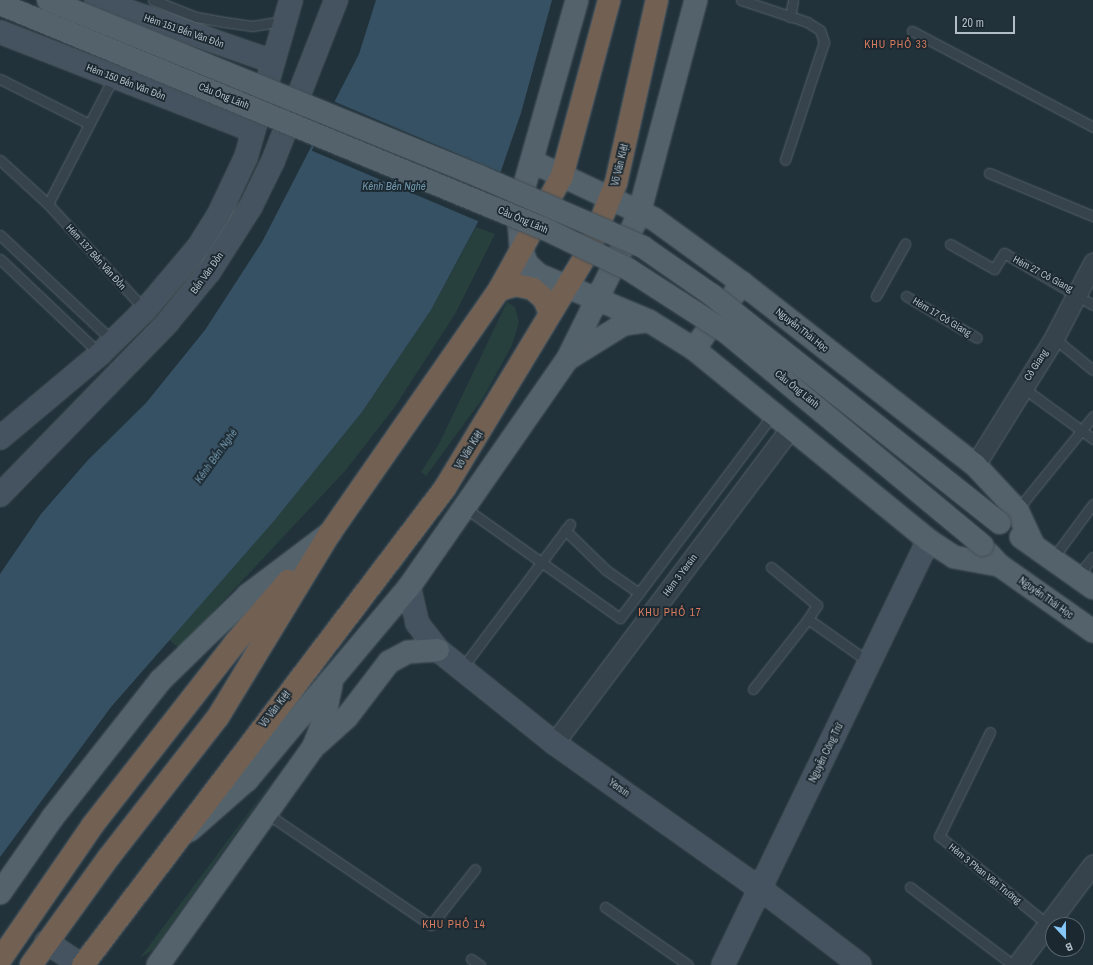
<!DOCTYPE html>
<meta charset="utf-8">
<style>
body{margin:0}
#map{position:relative;width:1093px;height:965px;overflow:hidden;background:#22323b;font-family:"Archivo Narrow",sans-serif}
div>[style]{position:absolute}
.green>*{inset:0;background:#27403d}
.water>*{inset:0;background:#365163}
.pier>*{inset:0;background:#22323b;transform-origin:0 0}
.roads{filter:drop-shadow(0 0 1px #546169) drop-shadow(0 0 1px #546169)}
.lane>*{height:9px;margin:-4.5px;padding:0 4.5px;transform-origin:4.5px;border-radius:4.5px;background:#36434c}
.street>*{height:19px;margin:-9.5px;padding:0 9.5px;transform-origin:9.5px;border-radius:9.5px;background:#36434c}
.secondary>*{height:22px;margin:-11px;padding:0 11px;transform-origin:11px;border-radius:11px;background:#44535f}
.primary>*{height:22px;margin:-11px;padding:0 11px;transform-origin:11px;border-radius:11px;background:#54626c}
.highway>*{height:22px;margin:-11px;padding:0 11px;transform-origin:11px;border-radius:11px;background:#726053}
.bridges{filter:drop-shadow(0 0 1px #424f57) drop-shadow(0 0 1px #424f57)}
.primary-bridge>*{height:22px;margin:-11px;padding:0 11px;transform-origin:11px;border-radius:11px;background:#54626c}
span{translate:-50% -50%;white-space:nowrap;text-align:center;line-height:1.15;-webkit-text-stroke:3.5px #1b2830;paint-order:stroke}
.street-label{font-size:10px;color:#b1bec7}
.neighbourhood-label{font-size:11px;color:#d57b5f;letter-spacing:1px}
.water-label{font-size:11px;color:#7196ab;font-style:italic}
.north{position:absolute;left:1045px;top:917px;width:40px;height:40px;box-sizing:border-box;background:#1b2830;border:1px solid #57646c;border-radius:50%;rotate:158deg;font-size:11px;font-weight:700;line-height:16px;text-align:center;color:#b1bec7}
.north::after{content:'';display:block;margin:auto;width:14px;height:18px;background:#85c8f8;clip-path:polygon(50% 0,100% 100%,50% 72%,0 100%)}
.scale{position:absolute;left:955px;top:16px;width:60px;height:18px;box-sizing:border-box;border:2px solid #b1bec7;border-top:0;padding-left:5px;font-size:12px;line-height:14px;white-space:nowrap;color:#b1bec7;-webkit-text-stroke:3px #1b2830;paint-order:stroke}
</style>
<div id="map">
<div class="green">
<i style="clip-path:polygon(476px 227px,495px 234px,455px 314px,394px 408px,345px 471px,179px 648px,169px 640px,274px 521px,362px 412px,431px 310px)"></i>
<i style="clip-path:polygon(507px 302px,515px 307px,519px 322px,512px 345px,483px 398px,426px 476px,421px 472px,439px 444px)"></i>
<i style="clip-path:polygon(278px 773px,153px 950px,140px 958px)"></i>
</div>
<div class="water">
<i style="clip-path:polygon(376px 0,552px 0,521px 113px,493px 194px,431px 310px,362px 412px,274px 521px,111px 707px,0 857px,0 574px,41px 514px,88px 460px,146px 403px,205px 330px,262px 242px,359px 54px)"></i>
</div>
<div class="pier">
<i style="left:333px;top:101px;width:184px;height:54px;rotate:23deg"></i>
</div>
<div class="roads">
<div class="lane">
<i style="left:153px;top:0;width:46px;rotate:21.6deg"></i>
<i style="left:196px;top:17px;width:28px;rotate:10deg"></i>
<i style="left:224px;top:22px;width:28px;rotate:8deg"></i>
<i style="left:252px;top:26px;width:31px;rotate:-9deg"></i>
<i style="left:741px;top:0;width:70px;rotate:18.4deg"></i>
<i style="left:807px;top:22px;width:15px;rotate:32deg"></i>
<i style="left:820px;top:30px;width:13px;rotate:72deg"></i>
<i style="left:824px;top:42px;width:124px;rotate:108.3deg"></i>
<i style="left:790px;top:17px;width:17px;rotate:-80deg"></i>
<i style="left:912px;top:31px;width:205px;rotate:27.9deg"></i>
<i style="left:0;top:79px;width:100px;rotate:26.8deg"></i>
<i style="left:0;top:160px;width:65px;rotate:42.5deg"></i>
<i style="left:48px;top:204px;width:144px;rotate:47.5deg"></i>
<i style="left:989px;top:173px;width:113px;rotate:22.5deg"></i>
<i style="left:48px;top:204px;width:142px;rotate:-62.7deg"></i>
<i style="left:0;top:235px;width:155px;rotate:43.2deg"></i>
<i style="left:950px;top:244px;width:51px;rotate:29.6deg"></i>
<i style="left:994px;top:269px;width:19px;rotate:-58deg"></i>
<i style="left:1004px;top:253px;width:103px;rotate:30.3deg"></i>
<i style="left:0;top:259px;width:138px;rotate:43.5deg"></i>
<i style="left:876px;top:296px;width:60px;rotate:-60.9deg"></i>
<i style="left:906px;top:296px;width:82px;rotate:30.6deg"></i>
<i style="left:1054px;top:338px;width:50px;rotate:39.4deg"></i>
<i style="left:1022px;top:387px;width:88px;rotate:36.2deg"></i>
<i style="left:465px;top:508px;width:190px;rotate:35.4deg"></i>
<i style="left:620px;top:618px;width:256px;rotate:-53.1deg"></i>
<i style="left:1017px;top:510px;width:121px;rotate:-51deg"></i>
<i style="left:565px;top:530px;width:57px;rotate:44.3deg"></i>
<i style="left:606px;top:570px;width:40px;rotate:34.9deg"></i>
<i style="left:1053px;top:558px;width:67px;rotate:-53.5deg"></i>
<i style="left:771px;top:567px;width:60px;rotate:39.6deg"></i>
<i style="left:817px;top:605px;width:17px;rotate:123deg"></i>
<i style="left:1078px;top:576px;width:24px;rotate:-52deg"></i>
<i style="left:462px;top:668px;width:180px;rotate:-53.1deg"></i>
<i style="left:753px;top:689px;width:89px;rotate:-51.8deg"></i>
<i style="left:808px;top:619px;width:75px;rotate:35.2deg"></i>
<i style="left:990px;top:732px;width:116px;rotate:116.1deg"></i>
<i style="left:939px;top:836px;width:139px;rotate:39.2deg"></i>
<i style="left:266px;top:813px;width:199px;rotate:34.2deg"></i>
<i style="left:431px;top:925px;width:71px;rotate:-51.8deg"></i>
<i style="left:910px;top:887px;width:129px;rotate:37.1deg"></i>
<i style="left:605px;top:907px;width:101px;rotate:34.9deg"></i>
<i style="left:471px;top:959px;width:11px;rotate:34deg"></i>
</div>
<div class="street">
<i style="left:975px;top:465px;width:150px;rotate:-58.1deg"></i>
<i style="left:1054px;top:338px;width:85px;rotate:-62.5deg"></i>
<i style="left:554px;top:743px;width:395px;rotate:-53.1deg"></i>
<i style="left:1017px;top:965px;width:126px;rotate:-53deg"></i>
</div>
<div class="secondary">
<i style="left:96px;top:0;width:185px;rotate:19.2deg"></i>
<i style="left:0;top:32px;width:270px;rotate:21.3deg"></i>
<i style="left:0;top:438px;width:131px;rotate:-40deg"></i>
<i style="left:100px;top:354px;width:63px;rotate:-44.4deg"></i>
<i style="left:145px;top:310px;width:84px;rotate:-49.8deg"></i>
<i style="left:199px;top:246px;width:36px;rotate:-58deg"></i>
<i style="left:218px;top:216px;width:65px;rotate:-64.6deg"></i>
<i style="left:246px;top:157px;width:163px;rotate:-74deg"></i>
<i style="left:0;top:495px;width:240px;rotate:-45.8deg"></i>
<i style="left:167px;top:323px;width:66px;rotate:-50.5deg"></i>
<i style="left:209px;top:272px;width:78px;rotate:-57.5deg"></i>
<i style="left:251px;top:206px;width:50px;rotate:-63.9deg"></i>
<i style="left:273px;top:161px;width:173px;rotate:-68.6deg"></i>
<i style="left:409px;top:587px;width:37px;rotate:77deg"></i>
<i style="left:417px;top:623px;width:34px;rotate:52deg"></i>
<i style="left:438px;top:650px;width:149px;rotate:38.7deg"></i>
<i style="left:554px;top:743px;width:255px;rotate:35.3deg"></i>
<i style="left:762px;top:890px;width:123px;rotate:37.4deg"></i>
<i style="left:46px;top:942px;width:42px;rotate:33.3deg"></i>
<i style="left:723px;top:965px;width:472px;rotate:-64.2deg"></i>
</div>
<div class="primary">
<i style="left:577px;top:0;width:217px;rotate:105.8deg"></i>
<i style="left:518px;top:209px;width:40px;rotate:85.7deg"></i>
<i style="left:521px;top:249px;width:16px;rotate:68deg"></i>
<i style="left:527px;top:264px;width:16px;rotate:43deg"></i>
<i style="left:539px;top:275px;width:119px;rotate:22.7deg"></i>
<i style="left:649px;top:321px;width:53px;rotate:31.9deg"></i>
<i style="left:694px;top:349px;width:302px;rotate:39.2deg"></i>
<i style="left:928px;top:540px;width:31px;rotate:33deg"></i>
<i style="left:954px;top:557px;width:46px;rotate:10.1deg"></i>
<i style="left:533px;top:162px;width:134px;rotate:25.2deg"></i>
<i style="left:654px;top:219px;width:109px;rotate:36deg"></i>
<i style="left:742px;top:283px;width:296px;rotate:38deg"></i>
<i style="left:975px;top:465px;width:62px;rotate:47deg"></i>
<i style="left:1017px;top:510px;width:38px;rotate:65deg"></i>
<i style="left:694px;top:349px;width:82px;rotate:-54deg"></i>
<i style="left:571px;top:357px;width:62px;rotate:-31.9deg"></i>
<i style="left:624px;top:324px;width:25px;rotate:-7deg"></i>
<i style="left:1021px;top:537px;width:88px;rotate:35.3deg"></i>
<i style="left:989px;top:554px;width:15px;rotate:48deg"></i>
<i style="left:999px;top:565px;width:115px;rotate:35.1deg"></i>
<i style="left:317px;top:744px;width:40px;rotate:-42deg"></i>
<i style="left:347px;top:717px;width:69px;rotate:-52.6deg"></i>
<i style="left:389px;top:662px;width:21px;rotate:-28deg"></i>
<i style="left:408px;top:652px;width:30px;rotate:-4deg"></i>
<i style="left:190px;top:830px;width:76px;rotate:-41.3deg"></i>
<i style="left:247px;top:780px;width:252px;rotate:-50deg"></i>
<i style="left:409px;top:587px;width:277px;rotate:-55.2deg"></i>
<i style="left:567px;top:360px;width:163px;rotate:-63.7deg"></i>
<i style="left:639px;top:214px;width:221px;rotate:-75.1deg"></i>
<i style="left:0;top:893px;width:93px;rotate:-55.1deg"></i>
<i style="left:53px;top:817px;width:174px;rotate:-51.8deg"></i>
<i style="left:161px;top:680px;width:122px;rotate:-44.3deg"></i>
<i style="left:248px;top:595px;width:103px;rotate:-37.1deg"></i>
<i style="left:158px;top:965px;width:267px;rotate:-54.5deg"></i>
<i style="left:313px;top:748px;width:27px;rotate:-68deg"></i>
<i style="left:323px;top:723px;width:39px;rotate:-78deg"></i>
</div>
<div class="highway">
<i style="left:499px;top:290px;width:18px;rotate:-16deg"></i>
<i style="left:516px;top:285px;width:17px;rotate:13deg"></i>
<i style="left:533px;top:289px;width:15px;rotate:42deg"></i>
<i style="left:544px;top:299px;width:15px;rotate:67deg"></i>
<i style="left:0;top:960px;width:163px;rotate:-55.5deg"></i>
<i style="left:92px;top:826px;width:232px;rotate:-52deg"></i>
<i style="left:235px;top:643px;width:82px;rotate:-49.5deg"></i>
<i style="left:31px;top:965px;width:133px;rotate:-54.2deg"></i>
<i style="left:109px;top:857px;width:177px;rotate:-52.1deg"></i>
<i style="left:218px;top:717px;width:215px;rotate:-58.7deg"></i>
<i style="left:330px;top:533px;width:296px;rotate:-55.2deg"></i>
<i style="left:499px;top:290px;width:130px;rotate:-61.1deg"></i>
<i style="left:562px;top:176px;width:182px;rotate:-75deg"></i>
<i style="left:83px;top:965px;width:599px;rotate:-52.8deg"></i>
<i style="left:445px;top:488px;width:276px;rotate:-58.8deg"></i>
<i style="left:588px;top:252px;width:74px;rotate:-67.9deg"></i>
<i style="left:616px;top:183px;width:188px;rotate:-77.4deg"></i>
</div>
</div>
<div class="bridges">
<div class="primary-bridge">
<i style="left:48px;top:0;width:466px;rotate:22.2deg"></i>
<i style="left:479px;top:176px;width:179px;rotate:23.4deg"></i>
<i style="left:643px;top:247px;width:84px;rotate:34.8deg"></i>
<i style="left:712px;top:295px;width:367px;rotate:38.4deg"></i>
<i style="left:0;top:4px;width:592px;rotate:22.45deg"></i>
<i style="left:547px;top:230px;width:90px;rotate:25.7deg"></i>
<i style="left:628px;top:269px;width:118px;rotate:32.9deg"></i>
<i style="left:727px;top:333px;width:332px;rotate:39.7deg"></i>
</div>
</div>
<div class="street-label">
<span style="left:184px;top:31px;rotate:19deg">Hẻm 151 Bến Vân Đồn</span>
<span style="left:126px;top:82px;rotate:21deg">Hẻm 150 Bến Vân Đồn</span>
<span style="left:224px;top:96px;rotate:22deg">Cầu Ông Lãnh</span>
<span style="left:620px;top:165px;rotate:-76deg">Võ Văn Kiệt</span>
<span style="left:523px;top:220px;rotate:23deg">Cầu Ông Lãnh</span>
<span style="left:96px;top:257px;rotate:48deg">Hẻm 137 Bến Vân Đồn</span>
<span style="left:207px;top:273px;rotate:-54deg">Bến Vân Đồn</span>
<span style="left:1043px;top:274px;rotate:28deg">Hẻm 27 Cô Giang</span>
<span style="left:942px;top:317px;rotate:31deg">Hẻm 17 Cô Giang</span>
<span style="left:802px;top:330px;rotate:38deg">Nguyễn Thái Học</span>
<span style="left:1036px;top:365px;rotate:-57deg">Cô Giang</span>
<span style="left:797px;top:389px;rotate:39deg">Cầu Ông Lãnh</span>
<span style="left:469px;top:450px;rotate:-58deg">Võ Văn Kiệt</span>
<span style="left:680px;top:575px;rotate:-53deg">Hẻm 3 Yersin</span>
<span style="left:1046px;top:598px;rotate:35deg">Nguyễn Thái Học</span>
<span style="left:275px;top:709px;rotate:-52deg">Võ Văn Kiệt</span>
<span style="left:826px;top:753px;rotate:-64deg">Nguyễn Công Trứ</span>
<span style="left:619px;top:788px;rotate:35deg">Yersin</span>
<span style="left:985px;top:874px;rotate:39deg">Hẻm 3 Phan Văn Trường</span>
</div>
<div class="neighbourhood-label">
<span style="left:896px;top:44px">KHU PHỐ 33</span>
<span style="left:670px;top:612px">KHU PHỐ 17</span>
<span style="left:454px;top:924px">KHU PHỐ 14</span>
</div>
<div class="water-label">
<span style="left:394px;top:186px">Kênh Bến Nghé</span>
<span style="left:216px;top:456px;rotate:-54deg">Kênh Bến Nghé</span>
</div>
<div class="north">B</div>
<div class="scale">20 m</div>
</div>
